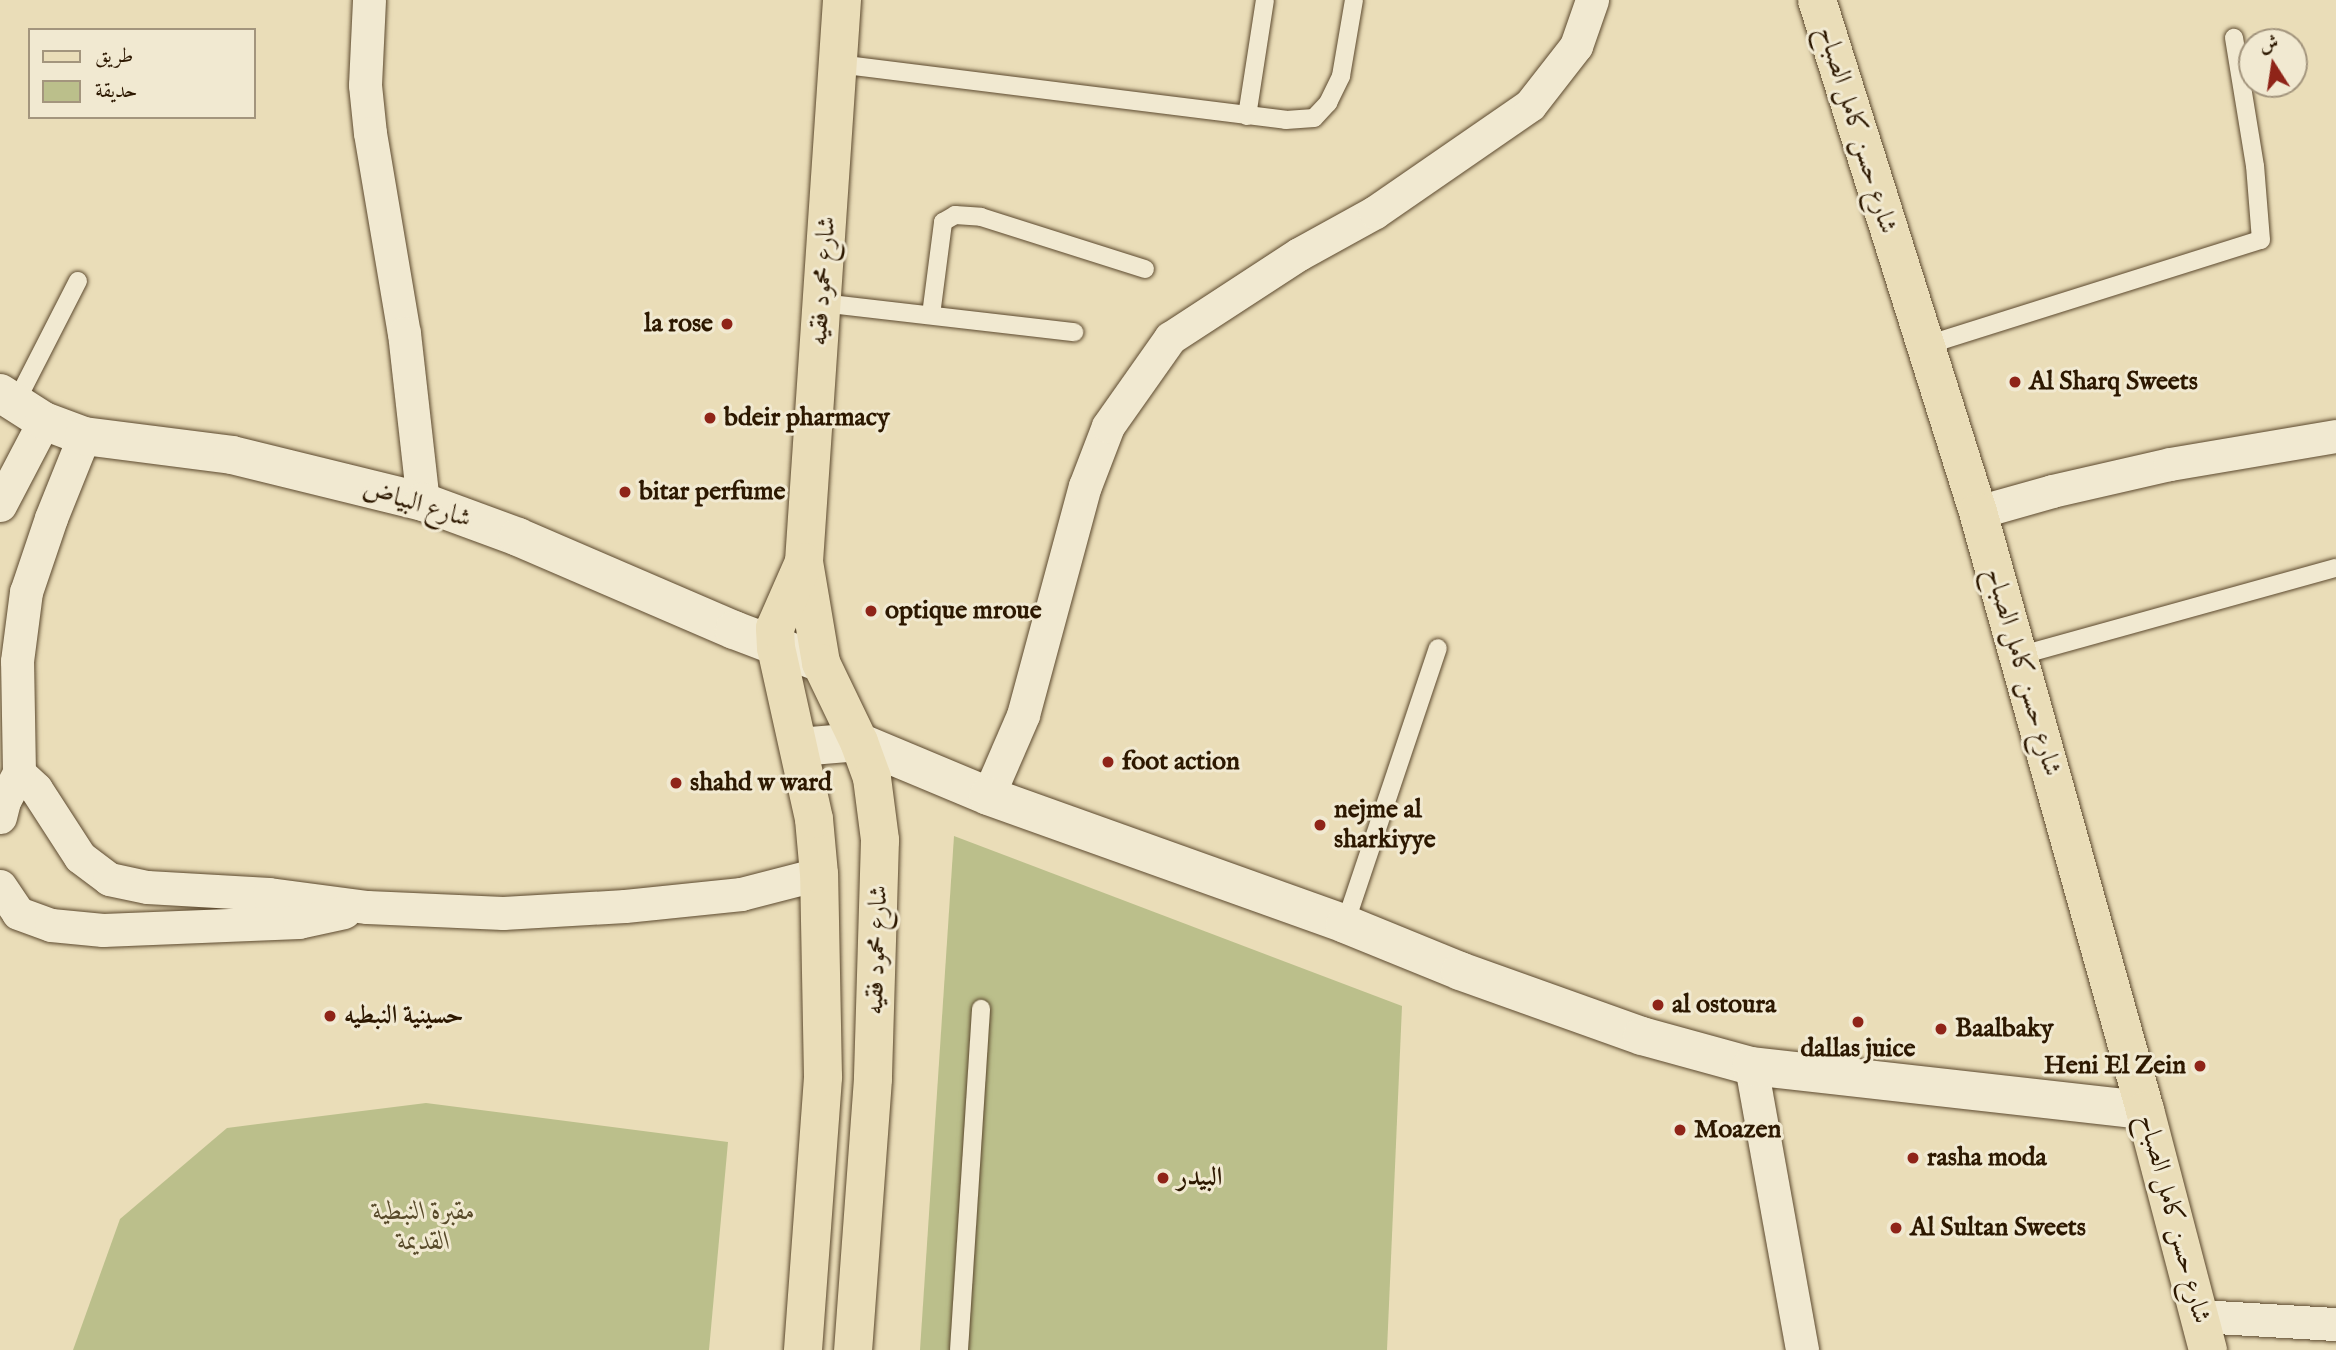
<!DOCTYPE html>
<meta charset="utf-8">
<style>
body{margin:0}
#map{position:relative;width:2336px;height:1350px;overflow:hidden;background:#eaddb8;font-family:"IM FELL English",Amiri,serif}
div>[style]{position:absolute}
.green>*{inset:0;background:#bbbf8b}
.roads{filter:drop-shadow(0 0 2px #5c492e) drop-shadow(0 0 2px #5c492e)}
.lane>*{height:18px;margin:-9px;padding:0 9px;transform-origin:9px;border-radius:9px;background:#f1e9d1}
.street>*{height:33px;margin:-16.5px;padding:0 16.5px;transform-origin:16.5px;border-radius:16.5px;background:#f1e9d1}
.secondary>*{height:38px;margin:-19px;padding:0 19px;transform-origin:19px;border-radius:19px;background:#f1e9d1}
.primary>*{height:38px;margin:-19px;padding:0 19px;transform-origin:19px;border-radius:19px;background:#eaddb8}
.dots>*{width:19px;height:19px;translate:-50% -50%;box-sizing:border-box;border:4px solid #f1e9d1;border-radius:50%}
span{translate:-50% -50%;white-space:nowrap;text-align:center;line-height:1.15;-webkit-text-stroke:6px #f1e9d1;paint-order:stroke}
.street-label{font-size:26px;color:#2d1800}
.poi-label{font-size:26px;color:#2d1800;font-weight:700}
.right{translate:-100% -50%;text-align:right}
.left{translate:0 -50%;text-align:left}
.park-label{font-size:26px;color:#584a2a;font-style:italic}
.legend{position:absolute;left:28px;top:28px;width:228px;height:91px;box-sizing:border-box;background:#f1e9d1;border:2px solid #a3957d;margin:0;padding:9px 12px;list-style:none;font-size:21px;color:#2d1800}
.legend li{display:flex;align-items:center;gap:14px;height:35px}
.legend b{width:35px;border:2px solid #a3957d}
.north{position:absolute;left:2238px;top:28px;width:70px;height:70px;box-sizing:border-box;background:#f1e9d1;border:2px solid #a3957d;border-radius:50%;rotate:348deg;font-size:19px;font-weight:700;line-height:28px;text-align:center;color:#2d1800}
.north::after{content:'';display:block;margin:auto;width:24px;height:32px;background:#8f2418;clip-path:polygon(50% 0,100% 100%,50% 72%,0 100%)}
</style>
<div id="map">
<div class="green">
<i style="clip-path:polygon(954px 836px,1402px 1006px,1387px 1350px,920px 1350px)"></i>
<i style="clip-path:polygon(426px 1103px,728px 1142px,709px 1350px,73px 1350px,120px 1219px,227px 1128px)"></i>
</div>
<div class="roads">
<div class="lane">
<i style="left:838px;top:64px;width:451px;rotate:7.1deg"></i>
<i style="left:1286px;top:120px;width:28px;rotate:-4deg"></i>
<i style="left:1314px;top:118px;width:21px;rotate:-47deg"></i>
<i style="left:1328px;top:103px;width:30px;rotate:-64deg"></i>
<i style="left:1341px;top:76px;width:77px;rotate:-80.3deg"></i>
<i style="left:1247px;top:116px;width:117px;rotate:-81.2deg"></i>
<i style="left:822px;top:303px;width:254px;rotate:6.6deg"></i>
<i style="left:931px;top:315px;width:94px;rotate:-82.6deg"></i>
<i style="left:943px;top:222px;width:14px;rotate:-30deg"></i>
<i style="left:955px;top:215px;width:26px;rotate:4deg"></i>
<i style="left:981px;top:217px;width:172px;rotate:17.6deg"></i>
<i style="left:1924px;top:346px;width:353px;rotate:-17.5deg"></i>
<i style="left:2261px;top:240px;width:74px;rotate:-94.6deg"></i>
<i style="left:2255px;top:166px;width:130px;rotate:-99.3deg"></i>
<i style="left:16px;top:402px;width:136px;rotate:-62.9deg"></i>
<i style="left:2018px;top:656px;width:330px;rotate:-15.5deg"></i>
<i style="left:1345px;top:924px;width:291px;rotate:-71.4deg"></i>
<i style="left:959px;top:1350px;width:342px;rotate:-86.3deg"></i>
</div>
<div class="street">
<i style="left:369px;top:0;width:85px;rotate:92.7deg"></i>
<i style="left:365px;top:85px;width:48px;rotate:84.1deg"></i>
<i style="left:370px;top:133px;width:203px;rotate:80.4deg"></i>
<i style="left:404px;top:333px;width:170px;rotate:83.6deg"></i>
<i style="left:0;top:505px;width:95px;rotate:-62.4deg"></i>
<i style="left:1978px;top:512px;width:77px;rotate:-15.8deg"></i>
<i style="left:2052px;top:491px;width:121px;rotate:-12.9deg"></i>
<i style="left:2170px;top:464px;width:168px;rotate:-9.6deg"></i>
<i style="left:19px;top:773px;width:23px;rotate:43deg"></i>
<i style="left:36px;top:789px;width:81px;rotate:57.1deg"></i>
<i style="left:80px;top:857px;width:36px;rotate:37deg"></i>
<i style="left:109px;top:879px;width:39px;rotate:12deg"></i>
<i style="left:147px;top:887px;width:122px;rotate:3.3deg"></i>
<i style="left:269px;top:894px;width:99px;rotate:7.6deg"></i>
<i style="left:367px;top:907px;width:136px;rotate:2.5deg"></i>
<i style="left:503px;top:913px;width:122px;rotate:-3.3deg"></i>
<i style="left:625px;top:906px;width:117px;rotate:-5.9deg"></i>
<i style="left:741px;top:894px;width:81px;rotate:-14.4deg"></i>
<i style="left:988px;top:796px;width:88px;rotate:-66.6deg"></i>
<i style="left:1023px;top:715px;width:237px;rotate:-74.9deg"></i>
<i style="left:1085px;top:486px;width:64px;rotate:-69deg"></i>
<i style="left:1108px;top:426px;width:108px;rotate:-54.8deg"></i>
<i style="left:1170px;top:338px;width:154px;rotate:-33.1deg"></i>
<i style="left:1299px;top:254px;width:87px;rotate:-28.9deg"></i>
<i style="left:1375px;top:212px;width:188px;rotate:-34.6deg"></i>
<i style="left:1530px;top:105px;width:75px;rotate:-52.1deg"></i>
<i style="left:1576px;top:46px;width:49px;rotate:-70.8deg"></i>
<i style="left:0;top:817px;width:16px;rotate:-76deg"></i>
<i style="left:4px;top:801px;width:32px;rotate:-62deg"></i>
<i style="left:19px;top:773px;width:112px;rotate:-91deg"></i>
<i style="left:17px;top:661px;width:70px;rotate:-82.6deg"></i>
<i style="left:26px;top:592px;width:78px;rotate:-71.3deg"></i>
<i style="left:51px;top:518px;width:88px;rotate:-68.1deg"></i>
<i style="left:0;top:886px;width:32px;rotate:56deg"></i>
<i style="left:18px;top:913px;width:35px;rotate:20deg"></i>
<i style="left:51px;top:925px;width:52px;rotate:5.5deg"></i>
<i style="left:103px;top:930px;width:196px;rotate:-2.3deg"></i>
<i style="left:299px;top:922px;width:46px;rotate:-12.5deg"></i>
<i style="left:1751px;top:1066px;width:289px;rotate:79.8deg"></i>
<i style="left:2200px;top:1316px;width:136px;rotate:3.4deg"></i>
</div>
<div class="secondary">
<i style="left:0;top:393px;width:52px;rotate:32.5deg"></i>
<i style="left:44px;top:421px;width:43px;rotate:20.6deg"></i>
<i style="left:84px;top:436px;width:149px;rotate:7.3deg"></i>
<i style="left:232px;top:455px;width:197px;rotate:13.8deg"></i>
<i style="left:423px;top:502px;width:101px;rotate:20.2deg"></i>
<i style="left:518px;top:537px;width:235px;rotate:23.3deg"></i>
<i style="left:734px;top:630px;width:93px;rotate:20.8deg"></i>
<i style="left:799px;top:747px;width:60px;rotate:-4.8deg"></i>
<i style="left:859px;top:742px;width:140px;rotate:22.7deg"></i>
<i style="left:988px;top:796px;width:379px;rotate:19.7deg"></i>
<i style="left:1345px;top:924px;width:124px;rotate:22.2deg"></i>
<i style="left:1460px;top:971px;width:193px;rotate:19.7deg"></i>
<i style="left:1642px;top:1036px;width:113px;rotate:15.4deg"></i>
<i style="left:1751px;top:1066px;width:396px;rotate:6.4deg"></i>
</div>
<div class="primary">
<i style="left:842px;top:0;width:563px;rotate:93.87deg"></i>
<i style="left:804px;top:562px;width:102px;rotate:80.4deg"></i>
<i style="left:821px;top:663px;width:88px;rotate:64.3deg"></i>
<i style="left:859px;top:742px;width:38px;rotate:70deg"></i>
<i style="left:872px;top:778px;width:63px;rotate:82.6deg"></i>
<i style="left:880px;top:840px;width:239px;rotate:91.7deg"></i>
<i style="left:873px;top:1079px;width:272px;rotate:94.2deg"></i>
<i style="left:1817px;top:0;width:537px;rotate:72.54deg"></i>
<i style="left:1978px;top:512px;width:621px;rotate:74.4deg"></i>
<i style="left:2145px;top:1110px;width:248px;rotate:75.3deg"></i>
<i style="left:803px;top:1350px;width:274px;rotate:-85.8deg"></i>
<i style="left:823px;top:1077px;width:203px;rotate:-91.1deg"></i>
<i style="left:819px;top:874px;width:55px;rotate:-95.2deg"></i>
<i style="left:814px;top:819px;width:175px;rotate:-102.5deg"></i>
<i style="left:776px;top:648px;width:20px;rotate:-93deg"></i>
<i style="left:775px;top:628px;width:72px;rotate:-66.3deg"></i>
</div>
</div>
<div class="dots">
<i style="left:727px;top:324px;background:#8f2418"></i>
<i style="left:2015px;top:382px;background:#8f2418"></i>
<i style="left:710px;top:418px;background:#8f2418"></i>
<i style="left:625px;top:492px;background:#8f2418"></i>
<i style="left:871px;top:611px;background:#8f2418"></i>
<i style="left:1108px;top:762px;background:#8f2418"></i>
<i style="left:676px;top:783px;background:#8f2418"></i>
<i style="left:1320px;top:825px;background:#8f2418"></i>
<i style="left:1658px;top:1005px;background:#8f2418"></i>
<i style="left:330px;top:1016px;background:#8f2418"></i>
<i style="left:1858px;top:1022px;background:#8f2418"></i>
<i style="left:1941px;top:1029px;background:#8f2418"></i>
<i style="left:2200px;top:1066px;background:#8f2418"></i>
<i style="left:1680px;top:1130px;background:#8f2418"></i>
<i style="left:1913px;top:1158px;background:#8f2418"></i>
<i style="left:1163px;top:1178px;background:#8f2418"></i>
<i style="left:1896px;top:1228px;background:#8f2418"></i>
</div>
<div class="street-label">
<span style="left:1857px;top:130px;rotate:73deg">شارع حسن كامل الصباح</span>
<span style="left:823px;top:281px;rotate:-86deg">شارع محمود فقيه</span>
<span style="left:417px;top:504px;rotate:17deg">شارع البياض</span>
<span style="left:2023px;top:672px;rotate:74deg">شارع حسن كامل الصباح</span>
<span style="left:877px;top:950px;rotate:-88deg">شارع محمود فقيه</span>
<span style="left:2174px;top:1219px;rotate:75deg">شارع حسن كامل الصباح</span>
</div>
<div class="poi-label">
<span class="right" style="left:713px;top:324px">la rose</span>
<span class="left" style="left:2029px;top:382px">Al Sharq Sweets</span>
<span class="left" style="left:724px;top:418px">bdeir pharmacy</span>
<span class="left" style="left:639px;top:492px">bitar perfume</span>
<span class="left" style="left:885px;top:611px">optique mroue</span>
<span class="left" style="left:1122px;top:762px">foot action</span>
<span class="left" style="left:690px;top:783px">shahd w ward</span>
<span class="left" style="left:1334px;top:825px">nejme al<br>sharkiyye</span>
<span class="left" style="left:1672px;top:1005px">al ostoura</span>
<span class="left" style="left:344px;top:1016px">حسينية النبطيه</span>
<span class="left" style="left:1955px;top:1029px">Baalbaky</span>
<span style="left:1858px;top:1049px">dallas juice</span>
<span class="right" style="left:2186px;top:1066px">Heni El Zein</span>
<span class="left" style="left:1694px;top:1130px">Moazen</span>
<span class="left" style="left:1927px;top:1158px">rasha moda</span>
<span class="left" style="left:1177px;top:1178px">البيدر</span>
<span class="left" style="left:1910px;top:1228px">Al Sultan Sweets</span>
</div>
<div class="park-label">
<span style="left:424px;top:1227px">مقبرة النبطية<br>القديمة</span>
</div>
<ul class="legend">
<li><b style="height:9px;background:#eaddb8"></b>طريق</li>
<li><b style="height:19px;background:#bbbf8b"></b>حديقة</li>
</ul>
<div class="north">ش</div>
</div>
